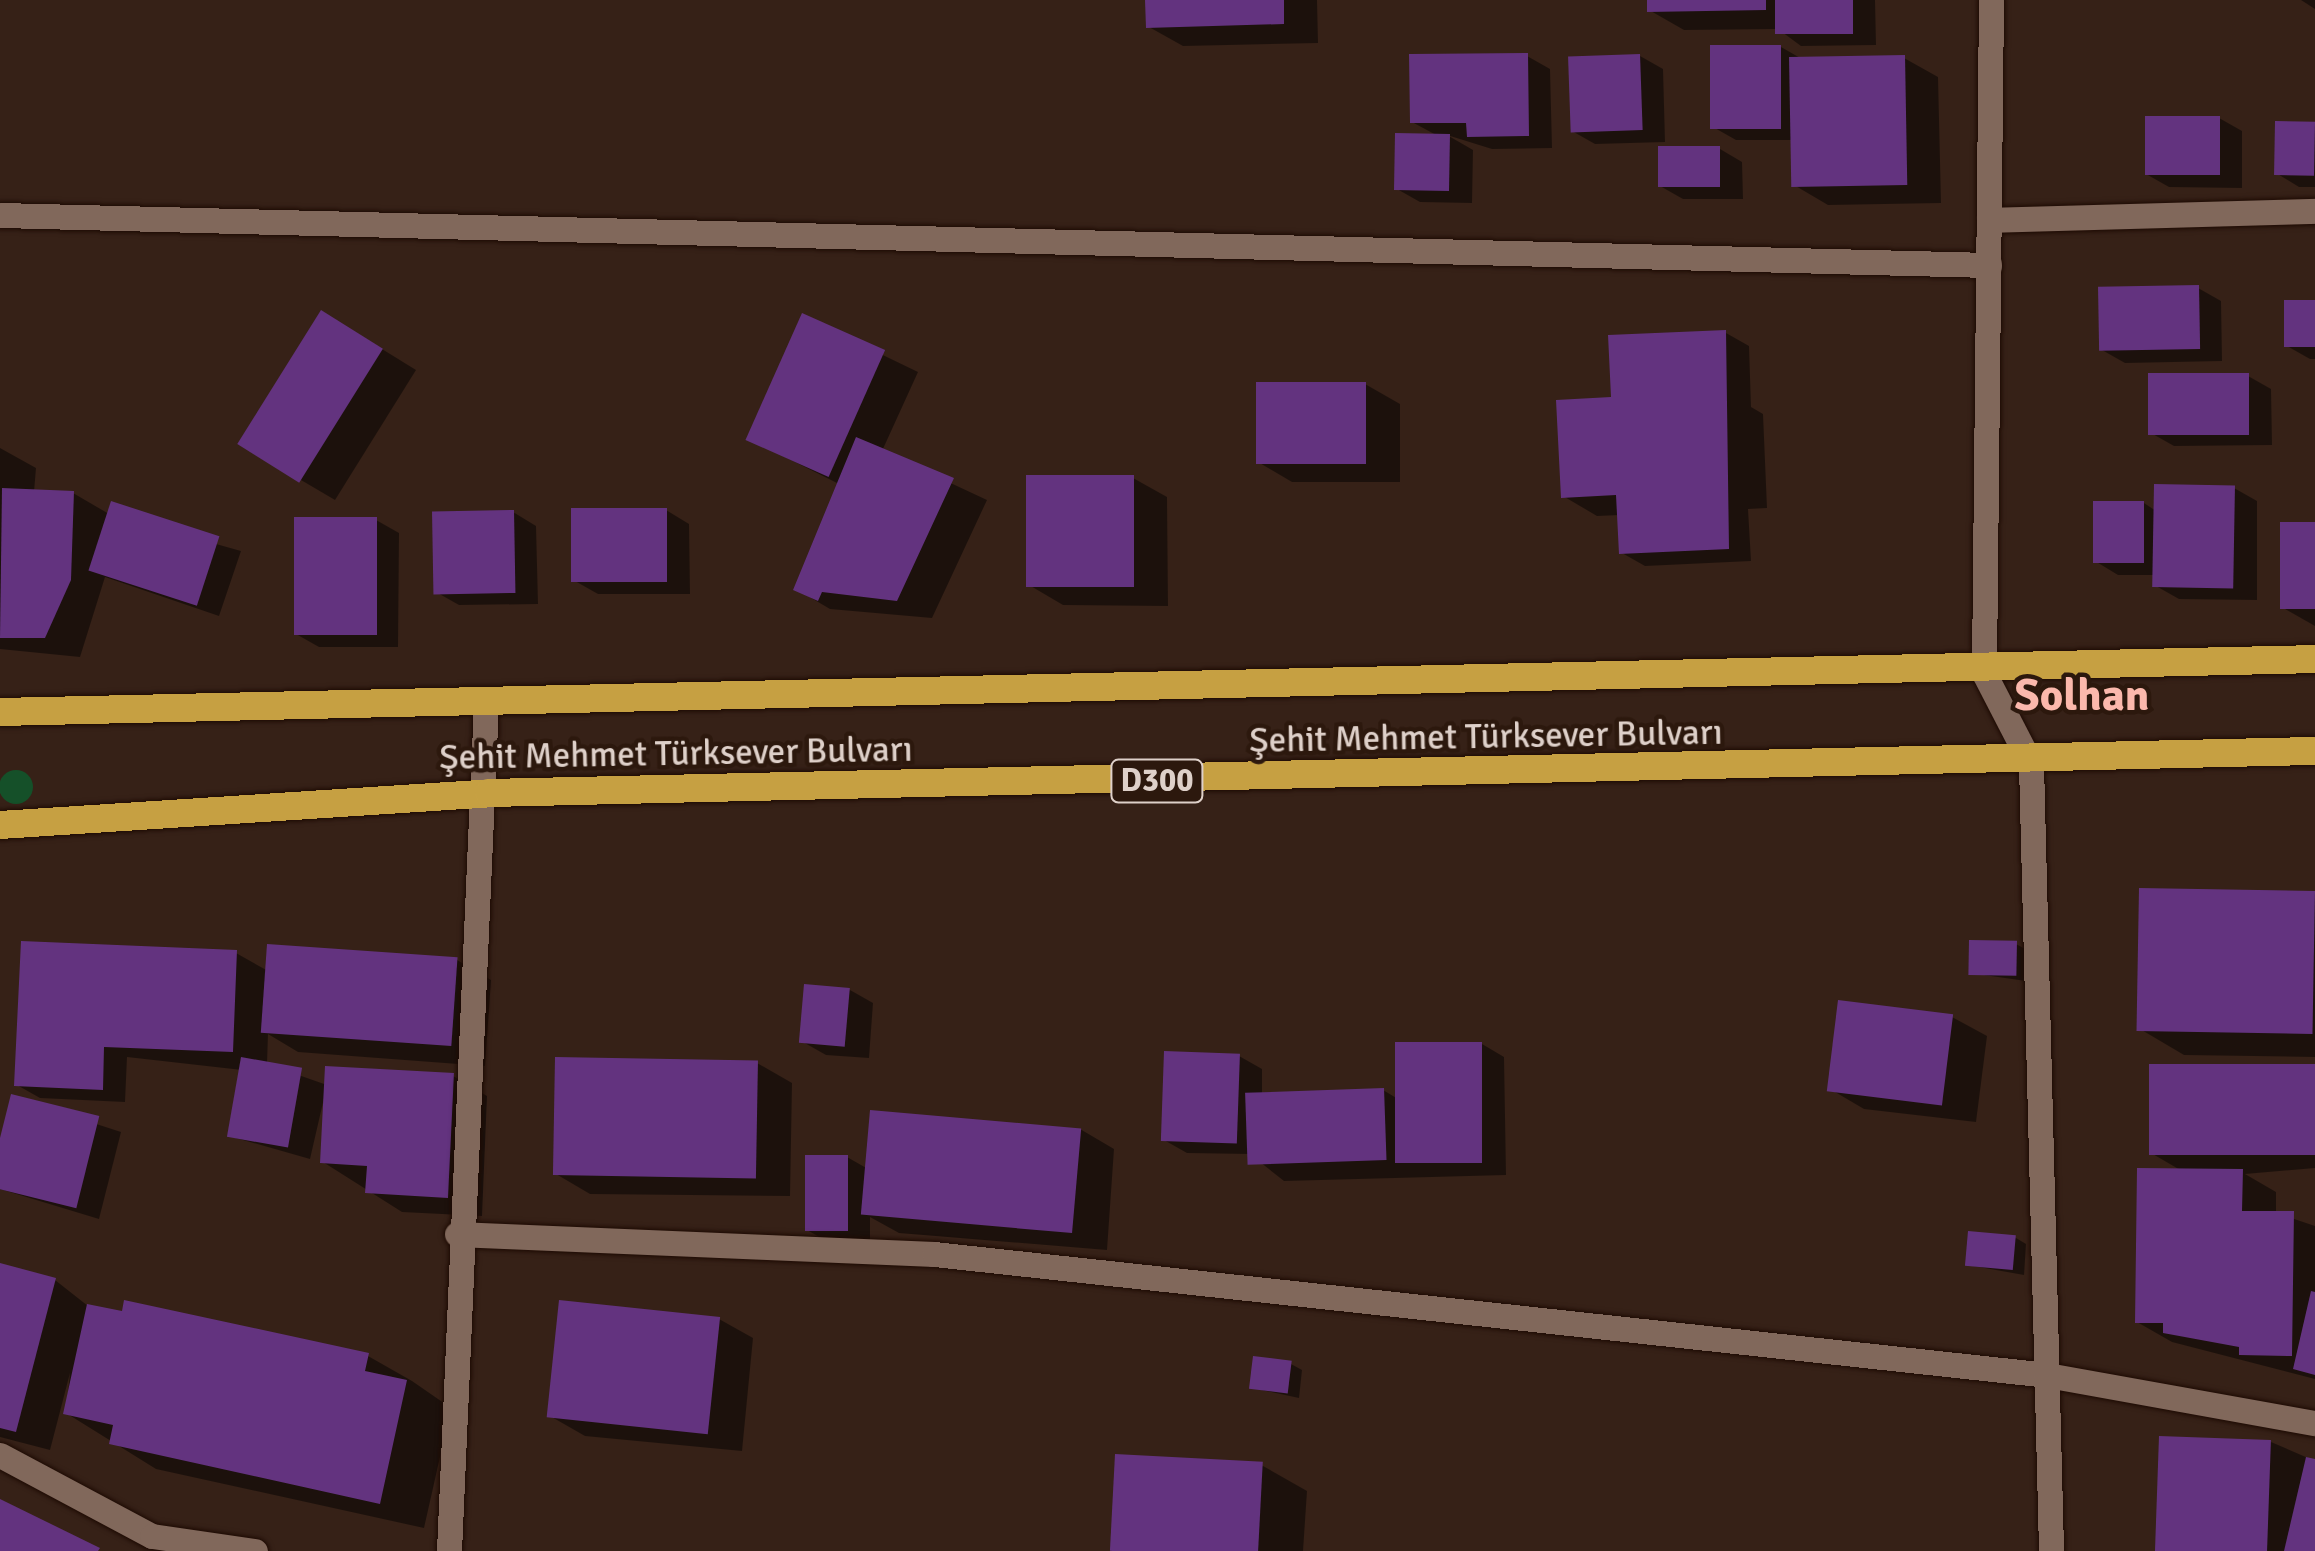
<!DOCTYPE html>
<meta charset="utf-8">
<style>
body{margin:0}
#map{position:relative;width:2315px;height:1551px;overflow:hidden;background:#362117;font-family:Signika,sans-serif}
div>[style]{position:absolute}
.green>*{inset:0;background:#155029}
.round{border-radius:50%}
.shadow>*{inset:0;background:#0007}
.building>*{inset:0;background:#63337f;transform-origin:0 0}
.roads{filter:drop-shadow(0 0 2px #1d0a03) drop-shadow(0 0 2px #1d0a03)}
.minor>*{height:25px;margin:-12.5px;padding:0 12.5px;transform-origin:12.5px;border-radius:12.5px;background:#81685b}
.tertiary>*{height:25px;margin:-12.5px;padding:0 12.5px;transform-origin:12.5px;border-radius:12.5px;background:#81685b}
.trunk>*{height:28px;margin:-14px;padding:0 14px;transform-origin:14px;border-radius:14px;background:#c6a042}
span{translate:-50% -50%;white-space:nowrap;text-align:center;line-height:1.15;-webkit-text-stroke:9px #2c180d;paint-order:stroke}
.shield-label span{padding:2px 8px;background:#2c180d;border:2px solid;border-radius:8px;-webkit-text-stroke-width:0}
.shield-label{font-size:32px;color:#ded0c9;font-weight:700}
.street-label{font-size:35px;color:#ded0c9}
.district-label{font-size:45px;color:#fbb8ac;font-weight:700}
</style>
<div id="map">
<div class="green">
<i class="round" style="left:-1px;top:770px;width:34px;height:34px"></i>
</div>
<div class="shadow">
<i style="clip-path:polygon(1148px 0,1317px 0,1318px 43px,1183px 46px,1149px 27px)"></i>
<i style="clip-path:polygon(1649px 0,1875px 0,1876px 45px,1801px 46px,1778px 29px,1684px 30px,1649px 10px)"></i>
<i style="clip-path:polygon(2301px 0,2315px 0,2315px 9px)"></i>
<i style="clip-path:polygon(1781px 47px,1802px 59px,1904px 58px,1938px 77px,1941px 203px,1828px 205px,1794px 185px,1793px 140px,1736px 140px,1713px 127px)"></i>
<i style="clip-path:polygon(1527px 56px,1550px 69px,1552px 148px,1492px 149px,1447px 135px,1473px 150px,1472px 203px,1420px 202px,1397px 189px,1438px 136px,1412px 122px)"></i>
<i style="clip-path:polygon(1640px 56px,1663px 69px,1665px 142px,1595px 144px,1572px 131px)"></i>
<i style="clip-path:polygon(2219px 118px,2242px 131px,2242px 188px,2169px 187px,2146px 174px)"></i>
<i style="clip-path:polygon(2315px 124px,2315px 187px,2299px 187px,2276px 173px)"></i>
<i style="clip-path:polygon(1720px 149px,1742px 162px,1743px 199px,1683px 199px,1660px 186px)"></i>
<i style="clip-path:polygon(2198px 288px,2221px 301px,2222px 361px,2125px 363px,2102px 350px)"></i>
<i style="clip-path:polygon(2315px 303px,2315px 359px,2310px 359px,2287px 346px)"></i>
<i style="clip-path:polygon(804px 317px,918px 372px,882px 451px,987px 500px,932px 618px,830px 609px,796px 589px,839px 484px,749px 439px)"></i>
<i style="clip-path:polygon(356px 333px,416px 370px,335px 500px,301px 480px)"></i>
<i style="clip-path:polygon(1726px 333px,1749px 346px,1751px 407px,1763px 414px,1767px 508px,1748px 509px,1751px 561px,1645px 566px,1622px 553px,1620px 515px,1597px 516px,1563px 496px,1614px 399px)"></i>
<i style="clip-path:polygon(2248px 376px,2271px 389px,2272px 445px,2174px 446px,2151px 433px)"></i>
<i style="clip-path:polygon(1365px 384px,1400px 404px,1400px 482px,1292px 482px,1258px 462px)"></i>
<i style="clip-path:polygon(0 448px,36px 468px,34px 492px,73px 493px,109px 514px,241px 551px,219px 616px,105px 577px,80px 657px,0 649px)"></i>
<i style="clip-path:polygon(1133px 478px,1167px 497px,1168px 606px,1063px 605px,1029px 585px)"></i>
<i style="clip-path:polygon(2234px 488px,2257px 501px,2257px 600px,2179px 599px,2156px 586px,2156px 575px,2118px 575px,2095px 561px,2144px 503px,2156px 511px)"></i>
<i style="clip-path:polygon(666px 510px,689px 524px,690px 594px,598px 594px,575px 581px)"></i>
<i style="clip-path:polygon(513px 512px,536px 526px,538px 604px,459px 605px,436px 592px)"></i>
<i style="clip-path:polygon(376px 520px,399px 533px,398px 647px,319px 647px,296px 634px)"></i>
<i style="clip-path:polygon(2315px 524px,2315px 626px,2285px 609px)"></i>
<i style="clip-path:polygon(2315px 893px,2315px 1057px,2184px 1055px,2140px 1029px)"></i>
<i style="clip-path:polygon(2016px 944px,2027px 950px,2026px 981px,1970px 973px)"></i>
<i style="clip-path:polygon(236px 953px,268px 971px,457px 960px,491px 980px,485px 1066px,298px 1052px,268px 1034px,267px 1064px,327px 1085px,453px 1076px,487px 1096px,482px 1216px,402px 1212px,323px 1162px,327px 1085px,310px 1159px,229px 1136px,242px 1070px,127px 1057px,125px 1102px,40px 1098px,17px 1085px)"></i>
<i style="clip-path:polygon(850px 990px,873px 1003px,869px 1058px,826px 1055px,803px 1042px)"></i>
<i style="clip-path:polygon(1952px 1017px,1987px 1036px,1976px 1122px,1864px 1109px,1830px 1089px)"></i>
<i style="clip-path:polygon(1482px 1044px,1504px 1057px,1506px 1175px,1284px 1181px,1250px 1154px,1187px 1153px,1164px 1140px,1239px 1056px,1262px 1069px,1262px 1093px,1383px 1090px,1398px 1099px)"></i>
<i style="clip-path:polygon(757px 1063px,792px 1083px,790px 1196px,590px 1194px,556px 1174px)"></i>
<i style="clip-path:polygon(2315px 1068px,2315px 1168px,2245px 1174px,2276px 1192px,2276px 1213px,2315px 1226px,2315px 1379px,2172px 1342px,2137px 1322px,2182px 1171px,2151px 1153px)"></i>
<i style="clip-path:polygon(13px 1097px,121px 1132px,99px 1219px,0 1189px)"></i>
<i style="clip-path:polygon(1080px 1129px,1114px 1149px,1107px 1250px,899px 1233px,870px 1217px,870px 1243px,830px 1243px,807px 1230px,847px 1157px,868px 1169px)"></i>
<i style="clip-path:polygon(2016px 1238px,2026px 1244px,2024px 1275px,1968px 1265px)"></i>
<i style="clip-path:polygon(0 1266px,55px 1280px,88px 1306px,368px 1356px,412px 1381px,451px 1408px,424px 1528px,156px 1469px,66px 1413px,70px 1373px,50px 1450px,0 1437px)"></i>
<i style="clip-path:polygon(719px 1319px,753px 1338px,742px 1451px,585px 1436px,550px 1416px)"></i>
<i style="clip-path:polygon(1291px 1364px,1302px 1370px,1299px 1398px,1252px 1388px)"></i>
<i style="clip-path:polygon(2271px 1442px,2315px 1461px,2315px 1551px,2158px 1551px)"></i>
<i style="clip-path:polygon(1263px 1466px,1307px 1491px,1303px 1551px,1112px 1551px)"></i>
</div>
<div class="building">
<i style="clip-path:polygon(1145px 0,1284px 0,1284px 24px,1146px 28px)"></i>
<i style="clip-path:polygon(1647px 0,1766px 0,1766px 10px,1647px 12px)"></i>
<i style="left:1775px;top:0;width:78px;height:34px"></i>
<i style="left:1710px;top:45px;width:71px;height:84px"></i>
<i style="clip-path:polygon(1528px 53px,1529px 136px,1467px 137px,1466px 123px,1410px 123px,1409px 54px)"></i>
<i style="left:1640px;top:54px;width:76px;height:72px;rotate:88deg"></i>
<i style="left:1905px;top:55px;width:130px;height:116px;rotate:89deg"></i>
<i style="left:2145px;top:116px;width:75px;height:59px"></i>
<i style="left:2275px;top:121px;width:40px;height:54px;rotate:1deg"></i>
<i style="left:1395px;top:133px;width:55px;height:57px;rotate:1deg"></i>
<i style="left:1658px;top:146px;width:62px;height:41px"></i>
<i style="left:2199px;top:285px;width:64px;height:101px;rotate:89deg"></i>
<i style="left:2284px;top:300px;width:31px;height:47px"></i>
<i style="left:321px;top:310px;width:73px;height:158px;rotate:32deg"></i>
<i style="left:802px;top:313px;width:91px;height:139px;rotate:24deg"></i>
<i style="clip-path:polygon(1726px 330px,1729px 549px,1619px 554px,1616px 495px,1561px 498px,1556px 400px,1611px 397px,1608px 335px)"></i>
<i style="left:2148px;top:373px;width:101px;height:62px"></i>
<i style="left:1256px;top:382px;width:110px;height:82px"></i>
<i style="clip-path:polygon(856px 437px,954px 478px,897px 601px,822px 592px,818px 601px,793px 590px)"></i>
<i style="left:1026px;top:475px;width:108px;height:112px"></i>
<i style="left:2154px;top:484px;width:81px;height:103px;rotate:1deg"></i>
<i style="clip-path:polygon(2px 488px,74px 491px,71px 580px,45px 638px,0 638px)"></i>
<i style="left:111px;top:501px;width:114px;height:73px;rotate:18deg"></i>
<i style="left:2093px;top:501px;width:51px;height:62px"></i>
<i style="left:571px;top:508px;width:96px;height:74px"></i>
<i style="left:514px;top:510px;width:83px;height:82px;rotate:89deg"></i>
<i style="left:294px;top:517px;width:83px;height:118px"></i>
<i style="left:2315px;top:522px;width:87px;height:35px;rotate:90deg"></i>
<i style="left:2139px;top:888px;width:176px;height:143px;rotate:1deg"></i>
<i style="left:1969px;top:940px;width:48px;height:35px;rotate:1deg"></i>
<i style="clip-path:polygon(21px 941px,237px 950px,233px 1052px,104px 1047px,103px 1090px,14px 1086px)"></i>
<i style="left:267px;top:944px;width:191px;height:89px;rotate:4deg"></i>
<i style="left:804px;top:984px;width:46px;height:59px;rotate:5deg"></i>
<i style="left:1838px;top:1000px;width:116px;height:92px;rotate:7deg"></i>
<i style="left:1482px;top:1042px;width:121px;height:87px;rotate:90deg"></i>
<i style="left:1164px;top:1051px;width:76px;height:90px;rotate:2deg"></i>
<i style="left:241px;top:1057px;width:62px;height:81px;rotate:10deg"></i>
<i style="left:555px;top:1057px;width:203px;height:118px;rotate:1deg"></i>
<i style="left:2149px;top:1064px;width:166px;height:91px"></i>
<i style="clip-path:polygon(325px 1066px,454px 1073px,448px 1198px,365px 1193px,367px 1166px,320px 1163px)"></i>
<i style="left:1384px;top:1088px;width:72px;height:139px;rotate:88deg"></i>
<i style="left:11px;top:1094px;width:91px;height:95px;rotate:14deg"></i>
<i style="left:870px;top:1110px;width:212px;height:105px;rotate:5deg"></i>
<i style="left:805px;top:1155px;width:43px;height:76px"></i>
<i style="clip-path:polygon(2137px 1168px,2243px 1169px,2242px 1211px,2294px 1211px,2292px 1356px,2239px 1355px,2239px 1347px,2163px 1333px,2163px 1323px,2135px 1323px)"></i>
<i style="left:1968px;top:1231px;width:48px;height:35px;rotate:5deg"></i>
<i style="clip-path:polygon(0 1263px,56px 1278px,16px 1432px,0 1428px)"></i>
<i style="clip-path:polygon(2311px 1291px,2315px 1292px,2315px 1375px,2293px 1369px)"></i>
<i style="clip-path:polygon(124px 1300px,369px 1353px,365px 1371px,407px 1380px,380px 1504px,109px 1444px,113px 1425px,63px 1414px,87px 1304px,122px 1311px)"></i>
<i style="left:559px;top:1300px;width:162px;height:118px;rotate:6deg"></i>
<i style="left:1253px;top:1356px;width:39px;height:33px;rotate:7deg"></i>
<i style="left:2159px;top:1436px;width:112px;height:115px;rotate:2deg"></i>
<i style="left:1115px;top:1454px;width:148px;height:97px;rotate:3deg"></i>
<i style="clip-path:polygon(2306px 1457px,2315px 1459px,2315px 1551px,2284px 1551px)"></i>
<i style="clip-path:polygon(0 1499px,100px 1548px,98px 1551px,0 1551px)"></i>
</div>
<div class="roads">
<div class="minor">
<i style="left:0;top:215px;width:1990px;rotate:1.44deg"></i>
<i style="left:1989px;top:220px;width:326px;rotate:-1.6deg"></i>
<i style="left:457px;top:1234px;width:477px;rotate:2.4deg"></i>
<i style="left:934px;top:1254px;width:1120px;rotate:6.2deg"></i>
<i style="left:2047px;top:1375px;width:272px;rotate:10.2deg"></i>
<i style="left:0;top:1455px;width:172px;rotate:28.1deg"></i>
<i style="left:152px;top:1536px;width:104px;rotate:8.3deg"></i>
<i style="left:449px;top:1551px;width:849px;rotate:-87.5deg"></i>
</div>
<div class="tertiary">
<i style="left:1991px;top:0;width:673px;rotate:90.6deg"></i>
<i style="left:1984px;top:673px;width:102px;rotate:62.7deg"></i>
<i style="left:2031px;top:764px;width:787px;rotate:88.54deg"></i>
</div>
<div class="trunk">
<i style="left:0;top:712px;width:2316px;rotate:-1.31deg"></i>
<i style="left:0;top:825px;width:490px;rotate:-3.7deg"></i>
<i style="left:489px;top:793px;width:1826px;rotate:-1.32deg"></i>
</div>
</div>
<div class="shield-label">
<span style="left:1157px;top:781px">D300</span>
</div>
<div class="street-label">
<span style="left:1486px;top:737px;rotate:-1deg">Şehit Mehmet Türksever Bulvarı</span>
<span style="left:676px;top:754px;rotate:-1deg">Şehit Mehmet Türksever Bulvarı</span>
</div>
<div class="district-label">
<span style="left:2082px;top:696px">Solhan</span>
</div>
</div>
